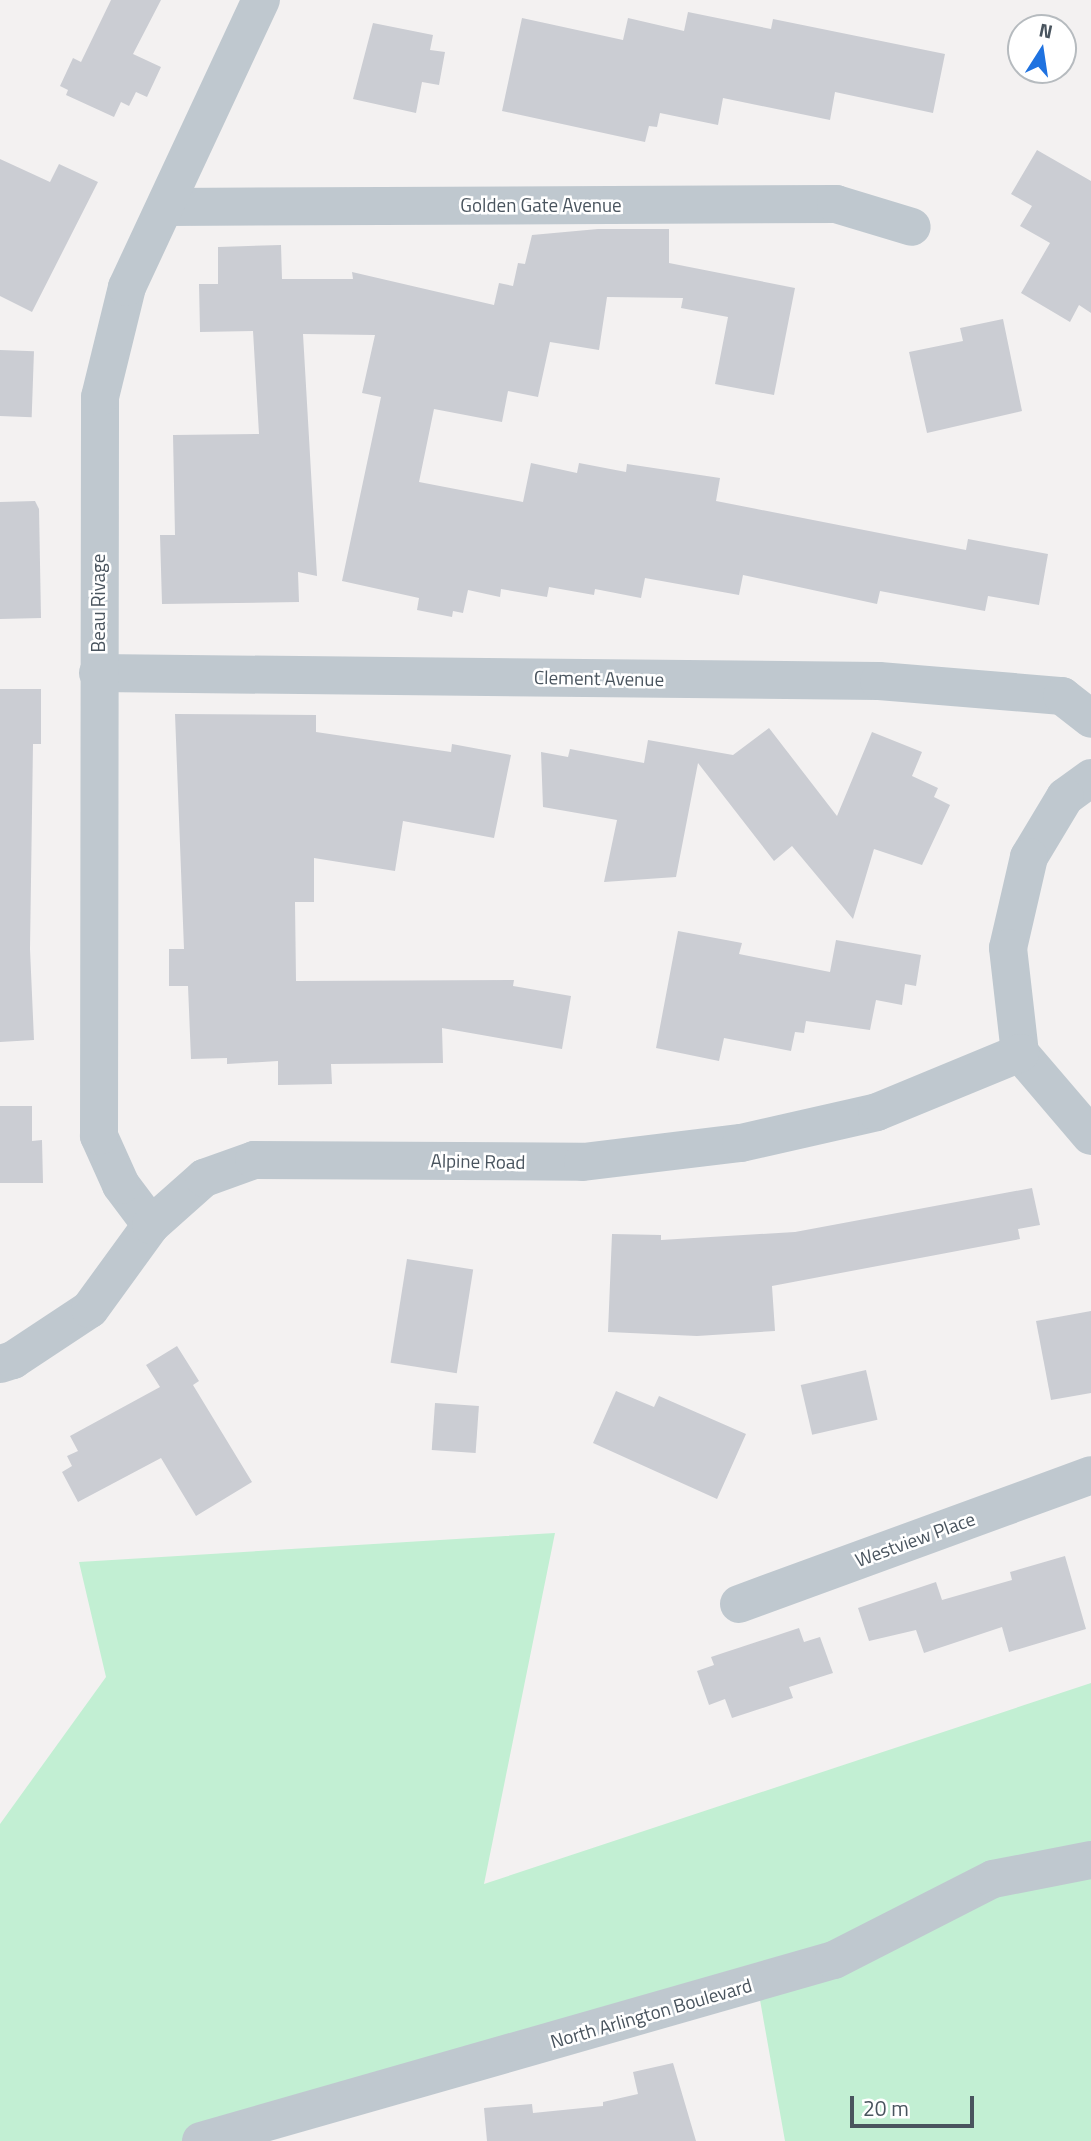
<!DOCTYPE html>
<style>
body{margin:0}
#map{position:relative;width:1091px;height:2141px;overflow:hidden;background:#f3f1f1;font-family:"Titillium Web",sans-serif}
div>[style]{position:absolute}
.green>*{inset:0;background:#c2efd3}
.building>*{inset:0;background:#cbcdd3;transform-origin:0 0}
.minor>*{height:38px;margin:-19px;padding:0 19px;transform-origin:19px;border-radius:19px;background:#bfc8cf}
span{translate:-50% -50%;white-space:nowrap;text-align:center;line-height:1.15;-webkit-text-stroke:5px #fff;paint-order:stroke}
.street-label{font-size:19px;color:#49545e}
.north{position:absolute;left:1007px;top:14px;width:70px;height:70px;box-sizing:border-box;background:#fff;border:2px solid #b6bbbf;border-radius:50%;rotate:12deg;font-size:19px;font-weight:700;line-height:28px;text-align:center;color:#49545e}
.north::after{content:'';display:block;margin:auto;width:24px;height:32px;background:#1f72e0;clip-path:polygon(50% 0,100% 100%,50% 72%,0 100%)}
.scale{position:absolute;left:850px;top:2096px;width:124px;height:32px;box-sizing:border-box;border:4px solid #49545e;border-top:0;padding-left:9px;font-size:21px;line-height:24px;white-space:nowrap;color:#49545e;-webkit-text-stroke:5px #fff;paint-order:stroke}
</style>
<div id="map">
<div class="green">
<i style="clip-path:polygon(555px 1533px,484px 1884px,1091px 1683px,1091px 2141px,785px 2141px,757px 1983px,222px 2141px,0 2141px,0 1824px,106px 1677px,79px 1562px)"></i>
</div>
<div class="building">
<i style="clip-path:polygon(111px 0,161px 0,133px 54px,161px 67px,147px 97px,136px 92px,129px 106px,121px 102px,114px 117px,66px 95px,68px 90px,60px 86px,73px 58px,81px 62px)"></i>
<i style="clip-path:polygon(688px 12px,771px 29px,773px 19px,945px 54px,933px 113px,835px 92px,830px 120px,723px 98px,718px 125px,660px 113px,657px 127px,649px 126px,645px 142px,502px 111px,522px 18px,623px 40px,628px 18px,684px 31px)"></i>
<i style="clip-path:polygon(373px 23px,433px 35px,430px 50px,445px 52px,439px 85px,422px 82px,416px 113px,353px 99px)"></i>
<i style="clip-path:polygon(1037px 150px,1091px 181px,1091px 313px,1079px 305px,1070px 322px,1021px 293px,1050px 243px,1020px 226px,1032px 206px,1011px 194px)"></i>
<i style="clip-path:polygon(0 159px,50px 182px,59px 164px,98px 182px,32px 312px,0 296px)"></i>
<i style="clip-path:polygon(598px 229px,669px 229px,669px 263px,795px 288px,774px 395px,715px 384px,728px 317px,681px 308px,683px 298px,607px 297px,599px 350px,550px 342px,538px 397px,508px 391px,502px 422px,434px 409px,419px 482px,523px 502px,531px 463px,577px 473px,579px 463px,626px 472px,627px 464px,720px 478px,716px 501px,966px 550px,968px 539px,1048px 554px,1039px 605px,988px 596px,985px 611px,880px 591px,877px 604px,743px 575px,739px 595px,645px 578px,641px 598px,595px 589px,594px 595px,549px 587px,547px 597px,501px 589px,500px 597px,468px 590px,463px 613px,453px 611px,452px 617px,417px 610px,419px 598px,342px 581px,381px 397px,362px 393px,375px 335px,303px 334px,317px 576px,298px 572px,299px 602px,162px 604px,160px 535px,175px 535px,173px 435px,259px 434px,253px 331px,200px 332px,199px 284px,218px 284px,218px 247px,281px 245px,282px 279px,353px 279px,352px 272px,494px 305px,499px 283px,513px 286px,518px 263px,525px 264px,532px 235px)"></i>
<i style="clip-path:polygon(1003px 319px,1022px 411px,927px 433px,909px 352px,963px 341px,960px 328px)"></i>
<i style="left:0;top:350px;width:34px;height:66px;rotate:2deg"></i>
<i style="clip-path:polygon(35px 501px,39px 509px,41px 618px,0 619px,0 502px)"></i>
<i style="clip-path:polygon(0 689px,41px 689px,41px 744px,33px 744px,30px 949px,34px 1040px,0 1042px)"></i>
<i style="clip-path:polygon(175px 714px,316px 715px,316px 732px,451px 752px,452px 744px,511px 755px,494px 838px,403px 821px,395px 871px,314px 858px,314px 902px,295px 902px,296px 981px,514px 980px,513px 986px,571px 996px,562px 1049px,442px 1028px,443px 1063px,331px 1064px,332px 1084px,278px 1085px,278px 1061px,227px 1064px,227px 1058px,191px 1059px,188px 986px,169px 986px,169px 949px,184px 949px)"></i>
<i style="clip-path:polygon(769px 728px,837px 816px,872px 732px,922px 752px,912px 776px,938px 788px,934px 797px,950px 805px,922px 865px,874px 849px,853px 919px,792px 846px,774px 861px,698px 763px,676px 877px,604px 882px,617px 820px,543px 807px,541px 752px,568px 757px,570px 749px,644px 763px,648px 740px,733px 755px)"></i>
<i style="clip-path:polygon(678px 931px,742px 943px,739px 954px,830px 972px,836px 940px,921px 955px,916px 986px,905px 984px,902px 1005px,876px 1000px,870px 1030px,806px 1021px,804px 1033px,795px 1032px,791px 1051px,724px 1038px,719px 1061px,656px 1048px)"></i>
<i style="clip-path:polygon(0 1106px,32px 1106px,32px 1141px,42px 1140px,43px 1183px,0 1183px)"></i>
<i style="clip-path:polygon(1032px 1188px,1040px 1225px,1018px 1229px,1020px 1239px,772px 1286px,775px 1331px,697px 1336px,608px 1332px,612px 1234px,661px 1235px,661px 1240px,795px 1232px)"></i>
<i style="left:407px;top:1259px;width:67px;height:105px;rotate:9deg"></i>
<i style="clip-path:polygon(1091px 1311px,1091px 1393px,1051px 1400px,1036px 1321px)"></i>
<i style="clip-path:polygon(177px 1346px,199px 1381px,193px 1385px,252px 1482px,196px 1516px,161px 1458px,78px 1502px,62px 1472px,72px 1466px,67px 1456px,78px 1451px,70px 1436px,160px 1387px,146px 1365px)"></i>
<i style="left:866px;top:1370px;width:51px;height:67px;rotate:77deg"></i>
<i style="clip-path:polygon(616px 1391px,654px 1407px,659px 1396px,746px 1434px,717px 1499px,593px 1443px)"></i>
<i style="left:435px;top:1403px;width:44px;height:47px;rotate:4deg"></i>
<i style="clip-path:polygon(1065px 1556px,1086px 1629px,1009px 1652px,1002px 1627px,924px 1653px,916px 1630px,869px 1641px,858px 1608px,936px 1582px,942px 1600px,1012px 1580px,1010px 1572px)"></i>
<i style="clip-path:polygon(799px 1628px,804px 1642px,820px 1637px,833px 1673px,789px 1687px,793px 1698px,732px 1718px,725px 1699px,709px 1705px,697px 1671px,714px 1665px,711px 1657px)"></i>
<i style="clip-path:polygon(673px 2063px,696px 2141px,487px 2141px,484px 2108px,532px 2104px,533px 2113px,603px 2106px,603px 2102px,638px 2094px,633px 2072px)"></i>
</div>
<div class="minor">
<i style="left:166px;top:207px;width:670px;rotate:-0.26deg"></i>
<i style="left:836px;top:204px;width:79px;rotate:16.8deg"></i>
<i style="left:98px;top:673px;width:781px;rotate:0.59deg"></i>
<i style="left:879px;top:681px;width:184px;rotate:4.7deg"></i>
<i style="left:1062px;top:696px;width:37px;rotate:38deg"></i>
<i style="left:1091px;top:778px;width:32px;rotate:144deg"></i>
<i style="left:1065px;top:797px;width:70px;rotate:121deg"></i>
<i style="left:1029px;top:857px;width:93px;rotate:103deg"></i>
<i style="left:1008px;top:948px;width:106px;rotate:83.5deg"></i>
<i style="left:1020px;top:1053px;width:109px;rotate:49.5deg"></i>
<i style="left:151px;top:1225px;width:50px;rotate:-126.9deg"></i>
<i style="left:121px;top:1185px;width:54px;rotate:-114.2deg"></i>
<i style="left:99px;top:1136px;width:739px;rotate:-89.92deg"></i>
<i style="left:100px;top:397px;width:113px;rotate:-76.2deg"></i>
<i style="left:127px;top:287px;width:317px;rotate:-65deg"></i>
<i style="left:0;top:1364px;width:14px;rotate:-17deg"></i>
<i style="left:13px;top:1360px;width:92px;rotate:-33.5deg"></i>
<i style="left:90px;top:1309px;width:104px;rotate:-54deg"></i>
<i style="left:151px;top:1225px;width:71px;rotate:-41.6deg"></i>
<i style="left:204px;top:1178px;width:53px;rotate:-19.8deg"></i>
<i style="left:254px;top:1160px;width:329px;rotate:0.3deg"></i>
<i style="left:583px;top:1162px;width:159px;rotate:-6.9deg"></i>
<i style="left:741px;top:1143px;width:139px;rotate:-12.8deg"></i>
<i style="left:877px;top:1112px;width:155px;rotate:-22.4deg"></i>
<i style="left:739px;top:1604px;width:375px;rotate:-20.1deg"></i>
<i style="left:201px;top:2141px;width:658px;rotate:-15.96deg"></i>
<i style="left:834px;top:1960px;width:178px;rotate:-27deg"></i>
<i style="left:993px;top:1879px;width:100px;rotate:-11deg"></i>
</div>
<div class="street-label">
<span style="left:541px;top:205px">Golden Gate Avenue</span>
<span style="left:98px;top:603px;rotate:-90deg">Beau Rivage</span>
<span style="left:599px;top:678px;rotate:1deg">Clement Avenue</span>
<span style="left:478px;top:1161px;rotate:1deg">Alpine Road</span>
<span style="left:915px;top:1539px;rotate:-20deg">Westview Place</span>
<span style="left:651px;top:2013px;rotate:-16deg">North Arlington Boulevard</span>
</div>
<div class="north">N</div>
<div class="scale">20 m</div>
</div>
